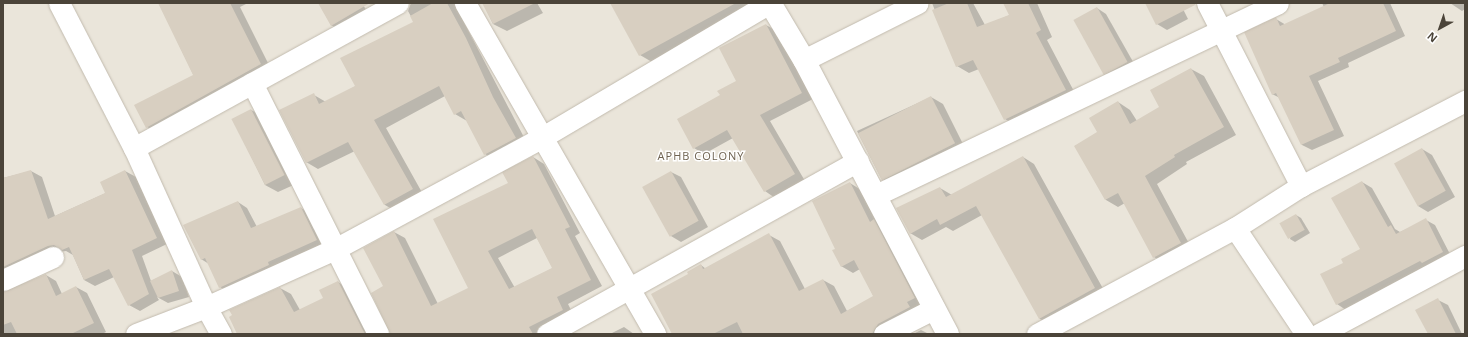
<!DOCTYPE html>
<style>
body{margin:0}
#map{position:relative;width:1468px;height:337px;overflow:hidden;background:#f6f3ec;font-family:"Open Sans",sans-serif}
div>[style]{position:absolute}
.residential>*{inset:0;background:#eae5da;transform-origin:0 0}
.shadow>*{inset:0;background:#0003}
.building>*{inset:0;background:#d8cfc1;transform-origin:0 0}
.roads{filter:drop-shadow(0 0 1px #c2bbae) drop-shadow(0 0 1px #c2bbae)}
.minor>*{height:21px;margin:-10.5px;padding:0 10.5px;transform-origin:10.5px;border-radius:10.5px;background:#fff}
.tertiary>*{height:22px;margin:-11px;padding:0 11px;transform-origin:11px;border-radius:11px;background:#fff}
span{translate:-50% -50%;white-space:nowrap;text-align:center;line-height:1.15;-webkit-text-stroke:3px #fff;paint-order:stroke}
.neighbourhood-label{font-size:11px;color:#6e6250;letter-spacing:1px}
.frame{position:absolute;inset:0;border:4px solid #4b4439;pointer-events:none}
.north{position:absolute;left:1420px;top:8px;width:40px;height:40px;-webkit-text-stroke:3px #fff;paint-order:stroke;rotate:220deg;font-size:11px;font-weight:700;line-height:16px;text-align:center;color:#4b4439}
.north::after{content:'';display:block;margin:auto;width:14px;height:18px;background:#4b4439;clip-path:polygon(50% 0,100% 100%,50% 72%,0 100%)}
</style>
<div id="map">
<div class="residential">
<i style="left:3px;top:3px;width:1462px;height:331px"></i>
</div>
<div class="shadow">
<i style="clip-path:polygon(159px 3px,248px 3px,240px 7px,272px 71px,159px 134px,147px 127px,194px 76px)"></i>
<i style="clip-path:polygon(319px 3px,362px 3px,371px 18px,345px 33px,331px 25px)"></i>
<i style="clip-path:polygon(411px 3px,454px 3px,528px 145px,497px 161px,485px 154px,467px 121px,455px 114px,445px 96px,386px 128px,424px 196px,397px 212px,385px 205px,355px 151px,318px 169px,306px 162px,314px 95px,326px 102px,356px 86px,414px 22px,408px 11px)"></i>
<i style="clip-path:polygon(483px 3px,537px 3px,543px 13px,507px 31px,493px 24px)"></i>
<i style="clip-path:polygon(612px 3px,761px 3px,652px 62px,640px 55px)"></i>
<i style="clip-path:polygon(932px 3px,973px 3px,985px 25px,1010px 15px,1004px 3px,1037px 3px,1052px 37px,1047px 40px,1077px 97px,1017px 126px,1005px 119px,979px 69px,969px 73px,957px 66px)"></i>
<i style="clip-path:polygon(1146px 3px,1180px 3px,1188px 19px,1167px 30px,1157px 24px)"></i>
<i style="clip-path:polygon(1322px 3px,1390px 3px,1405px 36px,1348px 63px,1349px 67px,1318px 81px,1344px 136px,1312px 150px,1302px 145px,1280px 98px,1272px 94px,1276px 19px,1286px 25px,1324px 7px)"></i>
<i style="clip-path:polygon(1450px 3px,1465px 3px,1465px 9px,1462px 11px)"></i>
<i style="clip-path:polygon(1097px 8px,1106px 14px,1136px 67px,1114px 78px,1104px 73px)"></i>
<i style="clip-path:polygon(766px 25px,777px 31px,813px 99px,770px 121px,805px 181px,775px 198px,765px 191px,733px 138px,704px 154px,694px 148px,721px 95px,738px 81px)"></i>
<i style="clip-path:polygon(1191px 69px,1204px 76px,1236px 135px,1186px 162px,1187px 164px,1157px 184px,1193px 251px,1167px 265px,1154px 257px,1125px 203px,1118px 207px,1106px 200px,1075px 146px,1099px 133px,1118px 102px,1130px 110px,1137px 121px,1161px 108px)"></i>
<i style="clip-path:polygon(931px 97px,943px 104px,966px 150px,893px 185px,881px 178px,857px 131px)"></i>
<i style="clip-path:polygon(251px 110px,265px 117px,298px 183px,278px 192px,265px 185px,233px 119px)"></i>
<i style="clip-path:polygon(1422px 149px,1432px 155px,1455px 197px,1428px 212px,1418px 206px)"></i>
<i style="clip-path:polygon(evenodd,533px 157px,544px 164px,580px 233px,575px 236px,602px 286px,568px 304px,574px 316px,540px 334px,390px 334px,385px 286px,394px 232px,405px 238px,438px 304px,470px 289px,509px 183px,533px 157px,537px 238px,553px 268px,515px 288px,498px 258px,537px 238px)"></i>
<i style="clip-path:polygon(1023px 157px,1034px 164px,1106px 294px,1052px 325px,1040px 319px,982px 215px,953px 231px,946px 227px,922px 240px,910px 233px,940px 188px,952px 195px)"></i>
<i style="clip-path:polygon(31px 171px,42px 177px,55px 216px,106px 193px,125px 171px,136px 177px,167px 244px,142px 256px,151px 281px,172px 271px,182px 277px,189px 297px,168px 303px,157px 297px,159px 300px,140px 311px,129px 305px,114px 277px,95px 286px,84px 280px,73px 255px,66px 251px,59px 252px,3px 285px,3px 178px)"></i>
<i style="clip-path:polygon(671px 172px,681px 177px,708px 227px,681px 242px,671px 236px)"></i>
<i style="clip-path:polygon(1362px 182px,1372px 188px,1395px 229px,1400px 232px,1426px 220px,1435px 225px,1452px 258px,1346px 310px,1337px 304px,1345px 264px,1362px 249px)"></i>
<i style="clip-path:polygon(850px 183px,861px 190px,926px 305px,881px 334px,673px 334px,689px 275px,701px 265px,706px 269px,769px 235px,780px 241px,805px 289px,823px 280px,834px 286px,847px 311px,874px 297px,860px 269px,853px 273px,841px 266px,837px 249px)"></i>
<i style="clip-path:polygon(238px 202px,247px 208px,257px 227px,301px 208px,310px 213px,326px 245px,230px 293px,220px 287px,209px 264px,201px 259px)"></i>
<i style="clip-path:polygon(1296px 215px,1301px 218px,1310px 233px,1295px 242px,1290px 239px)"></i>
<i style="clip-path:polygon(46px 275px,56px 281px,62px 294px,76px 287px,87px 293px,106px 332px,102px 334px,3px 334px,3px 292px)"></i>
<i style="clip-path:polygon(338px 282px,349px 289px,372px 334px,238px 334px,280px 288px,291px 294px,300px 310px,325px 299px)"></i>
<i style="clip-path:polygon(1438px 300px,1448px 305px,1462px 334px,1428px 334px)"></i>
<i style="clip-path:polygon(624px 327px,634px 334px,610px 334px)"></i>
<i style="clip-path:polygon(921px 330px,929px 334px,913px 334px)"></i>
</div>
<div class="building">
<i style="clip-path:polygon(158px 3px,230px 3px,261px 64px,146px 128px,134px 105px,193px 75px)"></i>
<i style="clip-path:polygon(318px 3px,370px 3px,331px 26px)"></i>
<i style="clip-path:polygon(433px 3px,447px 3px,466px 38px,493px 97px,516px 138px,484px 155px,461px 111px,454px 115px,439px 86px,374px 120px,413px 189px,384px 205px,348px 142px,306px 163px,279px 110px,314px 93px,319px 104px,355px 86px,340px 58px,413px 22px,410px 16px)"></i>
<i style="clip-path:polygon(482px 3px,535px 3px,493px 24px)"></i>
<i style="clip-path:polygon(610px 3px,736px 3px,639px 56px)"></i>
<i style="clip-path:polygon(949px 3px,967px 3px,977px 27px,1009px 15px,1003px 3px,1028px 3px,1041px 30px,1036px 33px,1066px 90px,1004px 120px,973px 60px,956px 67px,932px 10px)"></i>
<i style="clip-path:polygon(1145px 3px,1195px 3px,1195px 5px,1156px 25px)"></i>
<i style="clip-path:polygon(1330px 3px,1383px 3px,1396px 31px,1338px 58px,1340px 62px,1309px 76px,1334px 130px,1301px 145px,1276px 93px,1272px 95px,1244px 32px,1276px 17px,1280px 26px)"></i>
<i style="left:1097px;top:7px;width:63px;height:27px;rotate:61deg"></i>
<i style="clip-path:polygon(766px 24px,802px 93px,760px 115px,795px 174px,764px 192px,727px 130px,693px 149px,677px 119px,720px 95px,717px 91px,736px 81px,719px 48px)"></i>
<i style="clip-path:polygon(1191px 68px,1224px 127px,1174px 155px,1175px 157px,1145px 176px,1181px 243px,1153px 258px,1118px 193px,1105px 200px,1074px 146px,1097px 132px,1089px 118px,1118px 101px,1130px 124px,1159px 107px,1150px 90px)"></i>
<i style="left:931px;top:96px;width:53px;height:82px;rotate:63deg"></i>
<i style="left:251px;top:109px;width:74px;height:22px;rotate:63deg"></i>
<i style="left:1422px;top:148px;width:49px;height:32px;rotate:61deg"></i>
<i style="clip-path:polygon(evenodd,533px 156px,570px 227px,565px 229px,591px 280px,557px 297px,563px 310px,529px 327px,533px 334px,390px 334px,371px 293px,383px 286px,363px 248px,394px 231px,431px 306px,468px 288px,433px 219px,508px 183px,502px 172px,533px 156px,532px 229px,552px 268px,509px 289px,488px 251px,532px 229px)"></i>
<i style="clip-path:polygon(1023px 156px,1095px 288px,1039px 319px,976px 206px,940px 225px,937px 219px,910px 234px,896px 208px,940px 187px,946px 197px)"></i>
<i style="clip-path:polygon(31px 170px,48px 219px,105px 193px,100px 182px,125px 170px,157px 238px,132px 250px,149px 294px,128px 306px,109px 269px,84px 280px,69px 247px,62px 250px,54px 245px,48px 246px,3px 267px,3px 178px)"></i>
<i style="left:671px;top:171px;width:57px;height:33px;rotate:61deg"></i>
<i style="clip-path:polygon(1362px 181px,1388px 227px,1391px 225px,1396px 234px,1426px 218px,1443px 252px,1422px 263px,1420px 261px,1336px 305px,1320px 274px,1343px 263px,1341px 259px,1360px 249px,1331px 198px)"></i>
<i style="clip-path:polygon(850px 182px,870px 222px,874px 219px,915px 298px,907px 302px,910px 307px,878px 324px,872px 334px,743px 334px,737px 322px,713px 334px,672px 334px,651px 294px,688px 274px,687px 272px,701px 264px,703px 269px,769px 233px,799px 291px,823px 279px,841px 314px,873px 296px,854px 260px,841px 267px,832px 250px,835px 249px,812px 201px)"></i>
<i style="clip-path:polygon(238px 201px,251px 228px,301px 207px,317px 240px,268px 262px,269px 265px,219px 288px,205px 258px,201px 260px,183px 225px)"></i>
<i style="left:1296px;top:214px;width:18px;height:19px;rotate:61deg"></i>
<i style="clip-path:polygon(172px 270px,179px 291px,158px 298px,150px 281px)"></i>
<i style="clip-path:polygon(46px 274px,56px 296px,76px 286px,94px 323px,71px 334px,17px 334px,11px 322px,3px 325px,3px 292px)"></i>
<i style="clip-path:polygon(338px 281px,365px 334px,237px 334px,229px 317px,232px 315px,229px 310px,280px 287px,294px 312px,323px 298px,319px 290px)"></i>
<i style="clip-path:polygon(1438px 298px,1456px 334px,1428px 334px,1415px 310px)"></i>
</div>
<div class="roads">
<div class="minor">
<i style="left:59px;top:3px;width:163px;rotate:62.7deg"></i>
<i style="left:134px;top:148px;width:175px;rotate:65.6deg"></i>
<i style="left:206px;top:307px;width:141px;rotate:-24.2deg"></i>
<i style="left:335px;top:249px;width:234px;rotate:-28.3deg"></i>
<i style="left:541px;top:138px;width:265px;rotate:-30.6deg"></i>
<i style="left:465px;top:3px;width:382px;rotate:60.1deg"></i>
<i style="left:1207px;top:3px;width:206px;rotate:62.8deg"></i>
<i style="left:804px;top:60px;width:127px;rotate:-26.6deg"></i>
<i style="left:252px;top:83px;width:281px;rotate:63.3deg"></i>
<i style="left:134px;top:148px;width:301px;rotate:-28.8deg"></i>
<i style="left:876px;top:195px;width:445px;rotate:-25.5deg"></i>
<i style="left:1235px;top:228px;width:128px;rotate:56.2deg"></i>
<i style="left:3px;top:280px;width:55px;rotate:-24.7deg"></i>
<i style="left:136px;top:334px;width:75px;rotate:-21.1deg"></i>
<i style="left:206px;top:307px;width:31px;rotate:61deg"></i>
<i style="left:547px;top:334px;width:356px;rotate:-29.1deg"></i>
<i style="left:884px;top:334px;width:55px;rotate:-27deg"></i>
<i style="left:1037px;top:334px;width:225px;rotate:-28.2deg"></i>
<i style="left:1235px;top:228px;width:78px;rotate:-32.5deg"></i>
<i style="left:1301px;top:186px;width:185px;rotate:-27.4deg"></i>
<i style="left:1319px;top:334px;width:166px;rotate:-28.1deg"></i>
</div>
<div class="tertiary">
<i style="left:770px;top:3px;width:66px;rotate:59.2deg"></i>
<i style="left:804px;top:60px;width:310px;rotate:62.3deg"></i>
</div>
</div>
<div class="neighbourhood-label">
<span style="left:701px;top:156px">APHB COLONY</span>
</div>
<div class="frame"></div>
<div class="north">N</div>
</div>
